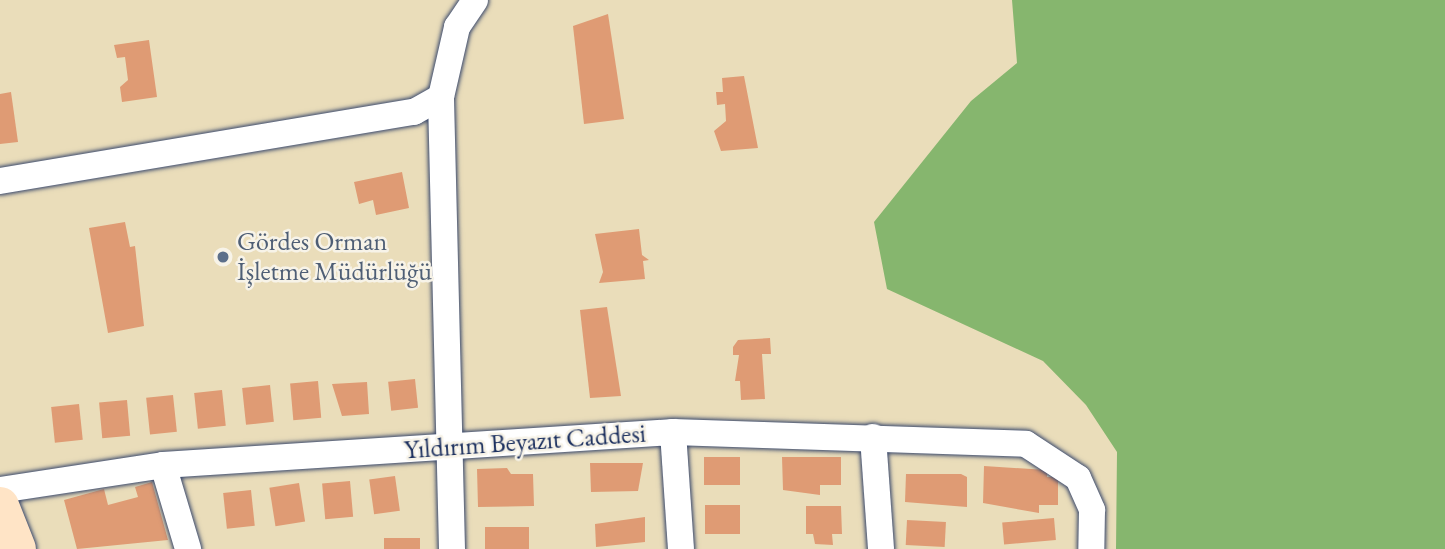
<!DOCTYPE html>
<meta charset="utf-8">
<style>
body{margin:0}
#map{position:relative;width:1445px;height:549px;overflow:hidden;background:#eaddba;font-family:"EB Garamond",serif}
div>[style]{position:absolute}
.forest>*{inset:0;background:#86b66e}
.building>*{inset:0;background:#df9b74;transform-origin:0 0}
.roads{filter:drop-shadow(0 0 2px #3a496c) drop-shadow(0 0 2px #3a496c)}
.minor>*{height:26px;margin:-13px;padding:0 13px;transform-origin:13px;border-radius:13px;background:#fff}
.secondary>*{height:38px;margin:-19px;padding:0 19px;transform-origin:19px;border-radius:19px;background:#ffe4c6}
.dots>*{width:19px;height:19px;translate:-50% -50%;box-sizing:border-box;border:4px solid #f7f3e8;border-radius:50%}
span{translate:-50% -50%;white-space:nowrap;text-align:center;line-height:1.15;-webkit-text-stroke:5px #f7f3e8;paint-order:stroke}
.service-label{font-size:26px;color:#4e5e75}
.left{translate:0 -50%;text-align:left}
.street-label{font-size:26px;color:#1b2f5e}
</style>
<div id="map">
<div class="forest">
<i style="clip-path:polygon(1012px 0,1445px 0,1445px 549px,1116px 549px,1117px 452px,1086px 405px,1043px 361px,887px 289px,874px 222px,971px 101px,1017px 63px)"></i>
</div>
<div class="building">
<i style="clip-path:polygon(608px 14px,624px 119px,584px 124px,573px 26px)"></i>
<i style="clip-path:polygon(149px 40px,157px 97px,122px 102px,120px 87px,128px 80px,125px 57px,117px 58px,114px 45px)"></i>
<i style="clip-path:polygon(744px 76px,758px 148px,721px 151px,714px 131px,726px 121px,725px 104px,717px 105px,716px 92px,723px 92px,722px 78px)"></i>
<i style="clip-path:polygon(11px 92px,18px 142px,0 144px,0 94px)"></i>
<i style="clip-path:polygon(402px 172px,409px 208px,376px 215px,373px 200px,359px 204px,354px 182px)"></i>
<i style="clip-path:polygon(125px 222px,130px 247px,135px 246px,144px 326px,108px 333px,89px 228px)"></i>
<i style="clip-path:polygon(639px 229px,642px 255px,649px 260px,643px 261px,645px 279px,599px 283px,603px 272px,595px 234px)"></i>
<i style="clip-path:polygon(607px 307px,621px 396px,590px 398px,580px 310px)"></i>
<i style="clip-path:polygon(770px 338px,771px 354px,762px 354px,765px 399px,741px 400px,740px 381px,735px 381px,739px 355px,733px 355px,733px 347px,738px 340px)"></i>
<i style="left:415px;top:379px;width:29px;height:27px;rotate:84deg"></i>
<i style="left:318px;top:381px;width:37px;height:28px;rotate:85deg"></i>
<i style="clip-path:polygon(367px 382px,369px 414px,342px 416px,332px 384px)"></i>
<i style="left:270px;top:385px;width:37px;height:28px;rotate:84deg"></i>
<i style="left:222px;top:390px;width:36px;height:28px;rotate:84deg"></i>
<i style="left:173px;top:395px;width:37px;height:27px;rotate:84deg"></i>
<i style="left:127px;top:400px;width:36px;height:28px;rotate:85deg"></i>
<i style="left:79px;top:404px;width:36px;height:28px;rotate:84deg"></i>
<i style="left:740px;top:457px;width:28px;height:36px;rotate:90deg"></i>
<i style="clip-path:polygon(782px 457px,841px 457px,841px 485px,820px 485px,820px 495px,783px 490px)"></i>
<i style="clip-path:polygon(590px 463px,643px 463px,638px 491px,591px 492px)"></i>
<i style="clip-path:polygon(984px 466px,1047px 470px,1047px 477px,1058px 477px,1058px 505px,1039px 505px,1039px 513px,983px 503px)"></i>
<i style="clip-path:polygon(507px 468px,511px 474px,533px 474px,534px 506px,478px 507px,477px 469px)"></i>
<i style="clip-path:polygon(906px 474px,961px 474px,967px 477px,967px 507px,905px 502px)"></i>
<i style="left:395px;top:476px;width:35px;height:26px;rotate:82deg"></i>
<i style="left:350px;top:481px;width:36px;height:28px;rotate:85deg"></i>
<i style="clip-path:polygon(152px 482px,168px 540px,77px 549px,64px 500px,104px 489px,108px 505px,138px 497px,135px 487px)"></i>
<i style="left:299px;top:483px;width:39px;height:30px;rotate:81deg"></i>
<i style="left:251px;top:490px;width:36px;height:28px;rotate:84deg"></i>
<i style="left:705px;top:505px;width:35px;height:29px"></i>
<i style="clip-path:polygon(806px 506px,841px 506px,842px 534px,832px 534px,833px 545px,815px 544px,813px 534px,806px 534px)"></i>
<i style="clip-path:polygon(645px 517px,645px 542px,596px 547px,595px 524px)"></i>
<i style="left:1054px;top:518px;width:22px;height:52px;rotate:85deg"></i>
<i style="left:907px;top:520px;width:39px;height:25px;rotate:3deg"></i>
<i style="left:529px;top:527px;width:22px;height:44px;rotate:90deg"></i>
<i style="left:384px;top:538px;width:36px;height:11px"></i>
</div>
<div class="roads">
<div class="minor">
<i style="left:0;top:181px;width:420px;rotate:-9.5deg"></i>
<i style="left:414px;top:112px;width:31px;rotate:-29deg"></i>
<i style="left:673px;top:432px;width:117px;rotate:86.1deg"></i>
<i style="left:873px;top:437px;width:112px;rotate:85.9deg"></i>
<i style="left:163px;top:465px;width:88px;rotate:73.4deg"></i>
<i style="left:0;top:490px;width:165px;rotate:-8.7deg"></i>
<i style="left:163px;top:465px;width:511px;rotate:-3.7deg"></i>
<i style="left:673px;top:432px;width:353px;rotate:1.9deg"></i>
<i style="left:1026px;top:444px;width:62px;rotate:33.2deg"></i>
<i style="left:1078px;top:478px;width:35px;rotate:66deg"></i>
<i style="left:1092px;top:510px;width:39px;rotate:91deg"></i>
<i style="left:452px;top:549px;width:452px;rotate:-91.4deg"></i>
<i style="left:441px;top:97px;width:72px;rotate:-77.1deg"></i>
<i style="left:457px;top:27px;width:32px;rotate:-56deg"></i>
</div>
<div class="secondary">
<i style="left:0;top:506px;width:46px;rotate:68.4deg"></i>
</div>
</div>
<div class="dots">
<i style="left:223px;top:257px;background:#5c6f8a"></i>
</div>
<div class="service-label">
<span class="left" style="left:237px;top:257px">Gördes Orman<br>İşletme Müdürlüğü</span>
</div>
<div class="street-label">
<span style="left:525px;top:442px;rotate:-4deg">Yıldırım Beyazıt Caddesi</span>
</div>
</div>
